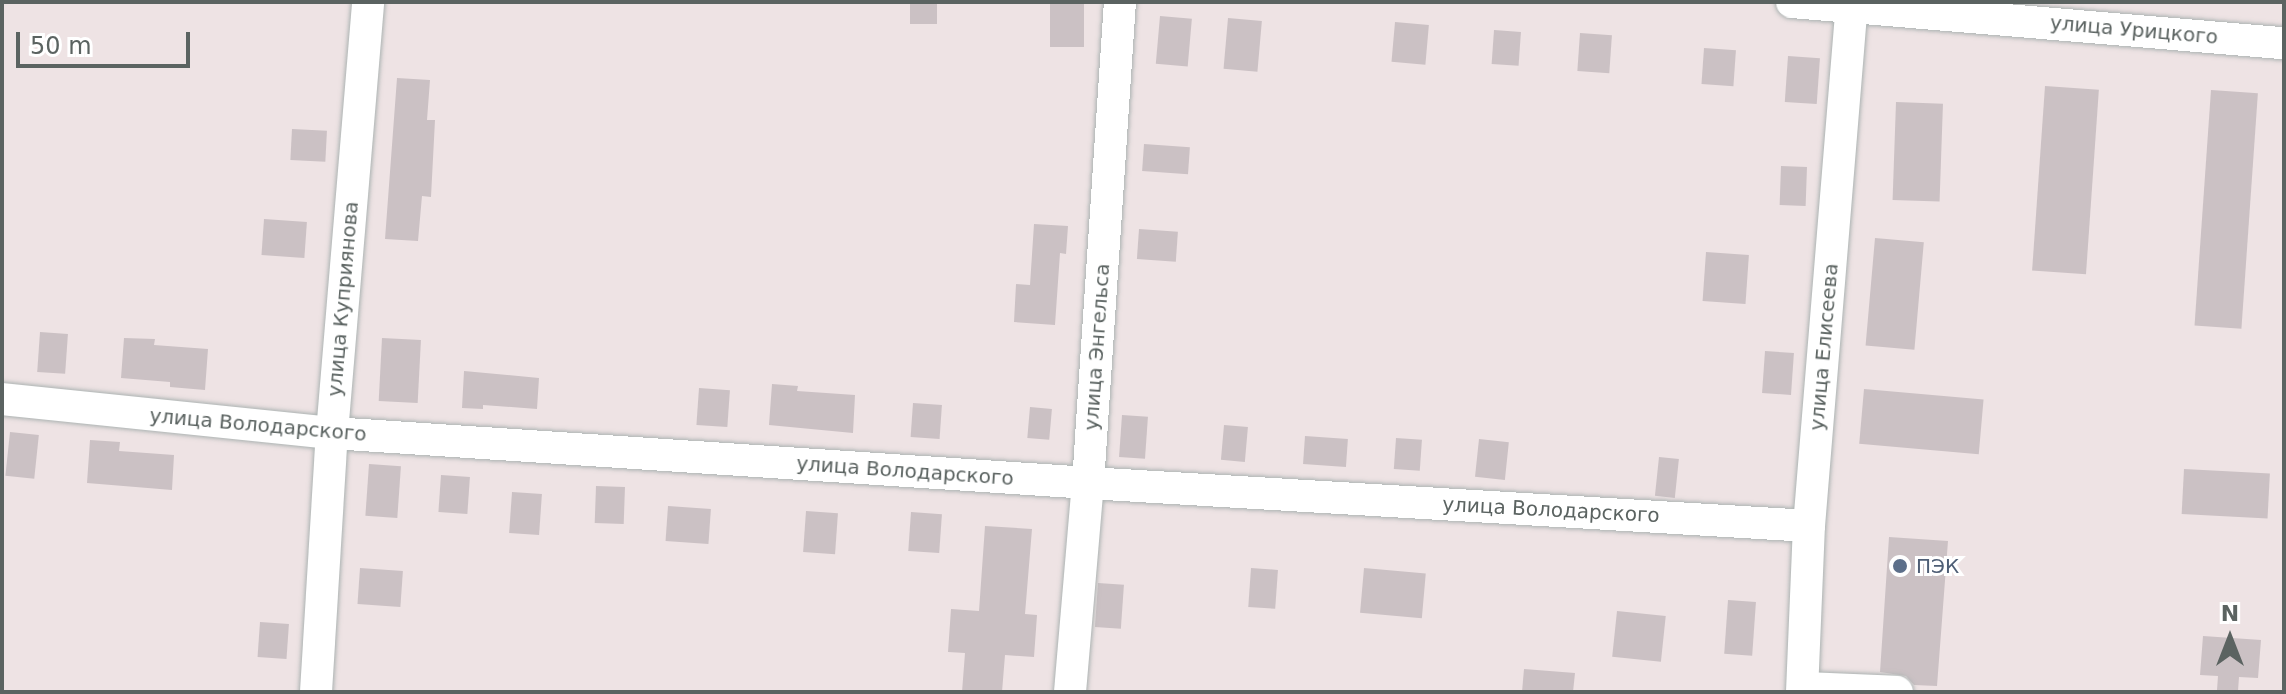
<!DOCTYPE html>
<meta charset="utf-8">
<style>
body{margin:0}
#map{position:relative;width:2286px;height:694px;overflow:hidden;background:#eee3e4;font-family:"DejaVu Sans",sans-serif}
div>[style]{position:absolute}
.building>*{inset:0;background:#cbc1c4;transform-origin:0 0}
.roads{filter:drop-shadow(0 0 2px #acb3b2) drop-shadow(0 0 2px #acb3b2)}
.minor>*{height:32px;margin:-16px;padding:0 16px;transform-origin:16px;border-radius:16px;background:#fff}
.dots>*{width:22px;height:22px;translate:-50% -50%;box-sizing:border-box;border:4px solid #fff;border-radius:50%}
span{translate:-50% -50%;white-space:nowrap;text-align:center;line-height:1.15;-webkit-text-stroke:6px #fff;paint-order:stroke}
.street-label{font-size:20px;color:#5b6361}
.service-label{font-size:20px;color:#4e5e75}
.left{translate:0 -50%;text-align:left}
.frame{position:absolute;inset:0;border:4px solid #5b6361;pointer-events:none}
.north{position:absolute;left:2190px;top:598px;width:80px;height:80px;-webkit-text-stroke:6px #fff;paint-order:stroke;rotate:0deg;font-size:22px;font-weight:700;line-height:32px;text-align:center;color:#5b6361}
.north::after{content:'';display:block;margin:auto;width:28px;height:36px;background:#5b6361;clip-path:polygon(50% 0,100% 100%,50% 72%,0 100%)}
.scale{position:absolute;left:16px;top:32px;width:174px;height:36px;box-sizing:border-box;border:4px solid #5b6361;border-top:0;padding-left:10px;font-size:24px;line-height:28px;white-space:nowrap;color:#5b6361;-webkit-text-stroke:6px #fff;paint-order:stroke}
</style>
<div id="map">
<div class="building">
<i style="left:910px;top:2px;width:27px;height:22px"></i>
<i style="left:1050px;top:2px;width:34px;height:45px"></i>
<i style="left:1160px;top:16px;width:32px;height:48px;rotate:5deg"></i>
<i style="left:1228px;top:18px;width:34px;height:51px;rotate:5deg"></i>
<i style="left:1395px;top:22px;width:34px;height:40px;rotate:5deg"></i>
<i style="left:1494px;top:30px;width:27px;height:34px;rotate:4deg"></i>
<i style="left:1580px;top:33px;width:32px;height:38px;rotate:4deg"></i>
<i style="left:1704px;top:48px;width:32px;height:36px;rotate:4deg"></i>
<i style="left:1788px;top:56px;width:32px;height:46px;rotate:4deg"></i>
<i style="clip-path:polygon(397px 78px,430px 80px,427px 120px,435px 120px,431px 197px,422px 196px,418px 241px,385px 239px)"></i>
<i style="left:2045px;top:86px;width:54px;height:185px;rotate:4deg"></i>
<i style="left:2211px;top:90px;width:47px;height:236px;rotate:4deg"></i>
<i style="left:1896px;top:102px;width:47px;height:98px;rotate:2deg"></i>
<i style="left:292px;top:129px;width:35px;height:31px;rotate:3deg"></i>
<i style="left:1144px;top:144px;width:46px;height:27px;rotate:4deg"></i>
<i style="left:1781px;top:166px;width:26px;height:39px;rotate:2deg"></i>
<i style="left:264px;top:219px;width:43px;height:36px;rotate:4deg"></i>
<i style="clip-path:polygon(1034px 224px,1068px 226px,1066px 254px,1060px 253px,1055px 325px,1014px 322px,1016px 284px,1030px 285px)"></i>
<i style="left:1139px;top:229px;width:39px;height:30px;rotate:4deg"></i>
<i style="left:1875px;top:238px;width:49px;height:108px;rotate:5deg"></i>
<i style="left:1706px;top:252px;width:43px;height:49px;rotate:4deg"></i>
<i style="left:40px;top:332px;width:28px;height:40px;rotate:4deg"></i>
<i style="clip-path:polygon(124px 338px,155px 339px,154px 345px,208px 349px,205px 390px,170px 387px,170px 382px,121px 378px)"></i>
<i style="left:382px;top:338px;width:39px;height:63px;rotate:3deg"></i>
<i style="left:1765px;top:351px;width:29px;height:42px;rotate:4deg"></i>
<i style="clip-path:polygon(464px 371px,539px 378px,537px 409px,483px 405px,483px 409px,462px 408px)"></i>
<i style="clip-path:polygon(772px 384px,798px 386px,797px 391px,855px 395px,853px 433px,769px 425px)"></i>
<i style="left:699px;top:388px;width:31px;height:37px;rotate:4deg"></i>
<i style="left:1864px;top:389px;width:120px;height:55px;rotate:5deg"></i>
<i style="left:913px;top:403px;width:29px;height:34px;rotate:4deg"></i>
<i style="left:1030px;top:407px;width:22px;height:31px;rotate:5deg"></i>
<i style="left:1122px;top:415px;width:26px;height:42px;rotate:4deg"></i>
<i style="left:1224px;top:425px;width:24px;height:35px;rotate:5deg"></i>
<i style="left:10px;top:432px;width:29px;height:44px;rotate:6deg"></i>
<i style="left:1305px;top:436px;width:43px;height:28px;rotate:4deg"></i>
<i style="left:1396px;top:438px;width:26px;height:31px;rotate:4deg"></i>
<i style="left:1479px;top:439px;width:30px;height:38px;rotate:6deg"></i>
<i style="clip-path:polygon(90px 440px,120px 442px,119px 451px,174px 455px,172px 490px,87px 483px)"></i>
<i style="left:1659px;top:457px;width:20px;height:39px;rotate:6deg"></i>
<i style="left:369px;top:464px;width:32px;height:52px;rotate:4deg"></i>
<i style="left:2184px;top:469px;width:86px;height:45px;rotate:3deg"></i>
<i style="left:441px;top:475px;width:29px;height:37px;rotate:4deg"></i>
<i style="left:596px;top:486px;width:29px;height:37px;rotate:2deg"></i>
<i style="left:512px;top:492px;width:30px;height:41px;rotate:4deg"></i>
<i style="left:668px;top:506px;width:43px;height:35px;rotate:4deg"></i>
<i style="left:806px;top:511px;width:32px;height:41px;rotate:4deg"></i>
<i style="left:911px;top:512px;width:31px;height:39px;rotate:4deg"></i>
<i style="clip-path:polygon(985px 526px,1032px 529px,1025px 614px,1037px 615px,1034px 657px,1005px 655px,1002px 692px,962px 692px,965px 653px,948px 652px,951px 609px,979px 611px)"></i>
<i style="clip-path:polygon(1889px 537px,1948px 541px,1937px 686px,1914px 685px,1906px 676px,1880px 672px)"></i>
<i style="left:360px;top:568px;width:43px;height:36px;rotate:4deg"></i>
<i style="left:1251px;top:568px;width:27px;height:39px;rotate:4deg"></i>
<i style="left:1364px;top:568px;width:62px;height:45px;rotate:5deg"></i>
<i style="left:1098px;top:583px;width:26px;height:44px;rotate:4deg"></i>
<i style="left:1728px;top:600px;width:28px;height:54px;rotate:4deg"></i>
<i style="left:1617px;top:611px;width:49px;height:46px;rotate:6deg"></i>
<i style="left:260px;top:622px;width:29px;height:35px;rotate:4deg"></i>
<i style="clip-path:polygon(2203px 636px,2261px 640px,2258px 678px,2239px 677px,2238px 691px,2217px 690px,2218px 676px,2200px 675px)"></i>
<i style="clip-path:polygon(1524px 669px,1575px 673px,1573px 692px,1522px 692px)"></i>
</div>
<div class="roads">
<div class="minor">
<i style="left:1792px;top:2px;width:494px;rotate:4.8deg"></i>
<i style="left:2px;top:399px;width:332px;rotate:5.9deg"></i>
<i style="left:332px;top:433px;width:758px;rotate:3.78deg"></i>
<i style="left:1088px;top:483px;width:722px;rotate:3.41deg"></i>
<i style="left:1803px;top:688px;width:94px;rotate:2.4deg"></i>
<i style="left:316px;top:692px;width:259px;rotate:-86.5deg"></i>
<i style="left:332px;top:433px;width:433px;rotate:-85.2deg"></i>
<i style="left:1070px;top:692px;width:210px;rotate:-85.1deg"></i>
<i style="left:1088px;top:483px;width:482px;rotate:-86.2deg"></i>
<i style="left:1802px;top:692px;width:166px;rotate:-87.6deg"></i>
<i style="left:1809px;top:526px;width:526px;rotate:-85.31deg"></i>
</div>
</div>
<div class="dots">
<i style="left:1900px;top:566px;background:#5c6f8a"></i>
</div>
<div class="street-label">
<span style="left:2134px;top:30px;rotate:5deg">улица Урицкого</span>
<span style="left:343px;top:299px;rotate:-85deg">улица Куприянова</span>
<span style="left:1097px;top:347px;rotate:-86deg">улица Энгельса</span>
<span style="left:1824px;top:347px;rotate:-85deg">улица Елисеева</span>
<span style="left:258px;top:425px;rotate:5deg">улица Володарского</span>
<span style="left:905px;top:471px;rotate:4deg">улица Володарского</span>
<span style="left:1551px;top:510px;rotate:3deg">улица Володарского</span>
</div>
<div class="service-label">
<span class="left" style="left:1916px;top:566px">ПЭК</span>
</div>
<div class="frame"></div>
<div class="north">N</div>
<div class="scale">50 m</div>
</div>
